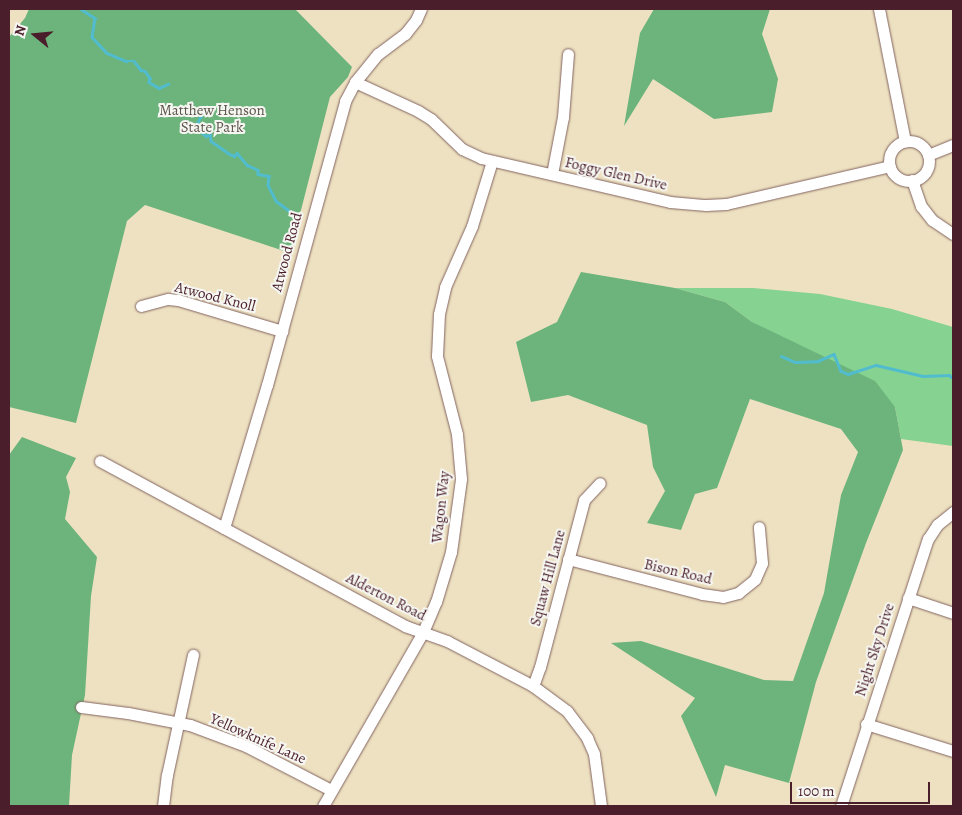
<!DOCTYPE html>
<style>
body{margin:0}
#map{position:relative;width:962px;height:815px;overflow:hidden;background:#ede1c1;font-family:Alegreya,serif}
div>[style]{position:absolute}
.green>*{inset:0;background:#85d291}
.forest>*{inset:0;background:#6cb47b}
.stream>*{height:2.5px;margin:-1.25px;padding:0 1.25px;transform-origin:1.25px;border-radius:1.25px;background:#52bccf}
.roads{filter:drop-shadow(0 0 1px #836360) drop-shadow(0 0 1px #836360)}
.minor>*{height:11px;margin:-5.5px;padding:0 5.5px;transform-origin:5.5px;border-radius:5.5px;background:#fff}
.minor>.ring{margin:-5.5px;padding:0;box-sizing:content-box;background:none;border:11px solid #fff;border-radius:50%}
span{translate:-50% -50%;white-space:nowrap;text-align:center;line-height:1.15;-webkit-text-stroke:4px #f6f6f2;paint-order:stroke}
.park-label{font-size:15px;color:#5c554a}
.street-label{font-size:15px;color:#4a1f2b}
.frame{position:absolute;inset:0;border:10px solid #4a1f2b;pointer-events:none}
.north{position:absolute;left:10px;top:10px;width:50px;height:50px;-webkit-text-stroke:4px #f6f6f2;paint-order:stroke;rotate:287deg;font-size:14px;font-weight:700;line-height:20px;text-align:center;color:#4a1f2b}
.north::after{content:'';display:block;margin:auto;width:18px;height:22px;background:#4a1f2b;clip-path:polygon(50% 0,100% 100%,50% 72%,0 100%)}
.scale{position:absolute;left:790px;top:782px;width:140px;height:22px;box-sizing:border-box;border:2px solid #4a1f2b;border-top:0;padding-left:6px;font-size:15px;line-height:18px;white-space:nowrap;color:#4a1f2b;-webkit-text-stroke:4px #f6f6f2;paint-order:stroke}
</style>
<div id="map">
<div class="green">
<i style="clip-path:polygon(675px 288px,753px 288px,820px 294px,892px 309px,953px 327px,953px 446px,901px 439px,895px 407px,752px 322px,725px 302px)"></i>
</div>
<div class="forest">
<i style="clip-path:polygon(29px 9px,295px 9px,352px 67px,348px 77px,330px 97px,290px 253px,145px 205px,127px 221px,76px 423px,9px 407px,9px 37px,25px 18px)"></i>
<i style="clip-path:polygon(654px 9px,770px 9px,762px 34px,778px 79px,772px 112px,714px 119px,653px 79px,624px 126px,640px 33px)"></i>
<i style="clip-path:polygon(581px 272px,675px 288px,725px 302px,752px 322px,875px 381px,895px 407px,903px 450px,866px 543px,816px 682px,789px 783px,725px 765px,716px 797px,681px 716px,695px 698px,611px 643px,641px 641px,764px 680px,793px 681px,824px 593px,841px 495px,858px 452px,841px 429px,750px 399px,717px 488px,695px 494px,681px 530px,647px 523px,665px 491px,653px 467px,647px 425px,568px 395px,531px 402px,516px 342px,557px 322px)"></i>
<i style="clip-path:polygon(22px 437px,76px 458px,66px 477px,70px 492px,65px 519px,97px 557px,91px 596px,85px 695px,72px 755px,69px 806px,9px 806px,9px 455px)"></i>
</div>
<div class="stream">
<i style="left:81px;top:9px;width:17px;rotate:33deg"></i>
<i style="left:95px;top:18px;width:19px;rotate:99deg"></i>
<i style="left:92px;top:37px;width:22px;rotate:47deg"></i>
<i style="left:107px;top:53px;width:21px;rotate:23deg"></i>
<i style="left:126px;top:61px;width:8px"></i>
<i style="left:134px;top:61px;width:11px;rotate:52deg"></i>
<i style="left:141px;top:70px;width:4px;rotate:14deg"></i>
<i style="left:145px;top:71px;width:9px;rotate:54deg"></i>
<i style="left:150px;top:78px;width:4px;rotate:104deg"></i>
<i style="left:149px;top:82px;width:12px;rotate:31deg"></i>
<i style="left:159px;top:88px;width:10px;rotate:-24deg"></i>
<i style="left:190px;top:105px;width:16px;rotate:45deg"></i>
<i style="left:201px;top:116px;width:10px;rotate:114deg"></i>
<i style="left:197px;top:125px;width:7px;rotate:63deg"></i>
<i style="left:200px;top:131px;width:8px;rotate:40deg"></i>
<i style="left:206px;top:136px;width:4px;rotate:-27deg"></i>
<i style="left:210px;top:134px;width:7px;rotate:82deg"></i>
<i style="left:211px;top:141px;width:21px;rotate:35deg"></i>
<i style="left:228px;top:153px;width:7px;rotate:27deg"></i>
<i style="left:234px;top:156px;width:4px;rotate:-45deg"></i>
<i style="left:237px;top:153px;width:16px;rotate:50deg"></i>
<i style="left:247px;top:165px;width:12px;rotate:24deg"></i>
<i style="left:258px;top:170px;width:4px;rotate:90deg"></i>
<i style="left:258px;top:174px;width:11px;rotate:10deg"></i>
<i style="left:269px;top:176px;width:9px;rotate:96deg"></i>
<i style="left:268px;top:185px;width:18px;rotate:63deg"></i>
<i style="left:276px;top:201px;width:22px;rotate:36deg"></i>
<i style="left:781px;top:356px;width:15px;rotate:23deg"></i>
<i style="left:795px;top:362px;width:23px;rotate:-2deg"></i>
<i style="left:818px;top:361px;width:17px;rotate:-24deg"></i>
<i style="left:834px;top:354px;width:18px;rotate:68deg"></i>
<i style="left:841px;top:371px;width:8px;rotate:23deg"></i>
<i style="left:848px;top:374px;width:29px;rotate:-18deg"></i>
<i style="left:876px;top:365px;width:48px;rotate:13.2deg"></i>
<i style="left:923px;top:376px;width:26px;rotate:-2deg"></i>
<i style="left:949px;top:375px;width:5px;rotate:37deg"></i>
</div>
<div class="roads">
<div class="minor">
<i style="left:879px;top:9px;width:135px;rotate:78.9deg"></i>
<i style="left:355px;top:82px;width:69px;rotate:24.7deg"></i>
<i style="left:418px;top:111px;width:15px;rotate:32deg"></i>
<i style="left:431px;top:119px;width:43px;rotate:44.1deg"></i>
<i style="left:462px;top:149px;width:21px;rotate:25deg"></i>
<i style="left:481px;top:158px;width:194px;rotate:13.1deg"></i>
<i style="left:670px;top:202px;width:36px;rotate:5deg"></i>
<i style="left:706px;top:205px;width:20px;rotate:-3deg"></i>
<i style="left:726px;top:204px;width:168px;rotate:-13deg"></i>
<i class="ring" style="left:889px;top:141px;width:29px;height:29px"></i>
<i style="left:928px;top:155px;width:27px;rotate:-22deg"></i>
<i style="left:552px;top:174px;width:58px;rotate:-79.1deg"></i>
<i style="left:563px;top:117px;width:63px;rotate:-85.5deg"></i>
<i style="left:912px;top:180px;width:28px;rotate:71deg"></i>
<i style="left:921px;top:206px;width:18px;rotate:52deg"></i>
<i style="left:932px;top:220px;width:25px;rotate:34deg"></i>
<i style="left:141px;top:306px;width:28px;rotate:-15deg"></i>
<i style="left:168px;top:299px;width:10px;rotate:6deg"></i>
<i style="left:178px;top:300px;width:109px;rotate:16.6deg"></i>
<i style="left:100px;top:461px;width:347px;rotate:28.4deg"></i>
<i style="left:405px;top:626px;width:45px;rotate:19.7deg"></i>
<i style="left:447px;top:641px;width:97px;rotate:27.6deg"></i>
<i style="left:533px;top:686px;width:42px;rotate:36.3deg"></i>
<i style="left:567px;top:711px;width:34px;rotate:53deg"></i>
<i style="left:587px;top:738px;width:17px;rotate:66deg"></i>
<i style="left:594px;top:754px;width:52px;rotate:82.3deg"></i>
<i style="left:224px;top:528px;width:149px;rotate:-73.3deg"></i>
<i style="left:267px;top:385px;width:295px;rotate:-74.6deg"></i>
<i style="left:345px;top:101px;width:21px;rotate:-62deg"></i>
<i style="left:355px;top:82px;width:36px;rotate:-51deg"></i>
<i style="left:378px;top:54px;width:34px;rotate:-37deg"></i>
<i style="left:405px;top:34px;width:18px;rotate:-52deg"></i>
<i style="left:416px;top:20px;width:12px;rotate:-66deg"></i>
<i style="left:568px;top:559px;width:138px;rotate:14.6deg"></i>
<i style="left:702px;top:594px;width:21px;rotate:8deg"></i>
<i style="left:723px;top:597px;width:16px;rotate:-15deg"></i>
<i style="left:738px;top:593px;width:22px;rotate:-39deg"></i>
<i style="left:755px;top:579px;width:17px;rotate:-66deg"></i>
<i style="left:762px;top:563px;width:36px;rotate:-95deg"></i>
<i style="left:908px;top:598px;width:47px;rotate:18.4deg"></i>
<i style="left:533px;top:686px;width:20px;rotate:-70deg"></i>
<i style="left:540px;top:667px;width:173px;rotate:-75.2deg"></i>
<i style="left:584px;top:500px;width:23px;rotate:-47deg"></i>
<i style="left:81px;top:707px;width:47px;rotate:7.3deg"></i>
<i style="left:128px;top:713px;width:63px;rotate:11deg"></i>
<i style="left:190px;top:725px;width:60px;rotate:20.6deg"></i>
<i style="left:246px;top:746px;width:96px;rotate:27.4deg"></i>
<i style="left:866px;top:724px;width:91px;rotate:17.2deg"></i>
<i style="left:163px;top:806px;width:31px;rotate:-83deg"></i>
<i style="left:167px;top:775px;width:123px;rotate:-77.8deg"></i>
<i style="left:323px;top:806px;width:201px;rotate:-60.1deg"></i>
<i style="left:423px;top:632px;width:33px;rotate:-67deg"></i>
<i style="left:436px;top:602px;width:52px;rotate:-73.3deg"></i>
<i style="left:451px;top:552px;width:74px;rotate:-82.2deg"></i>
<i style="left:461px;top:479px;width:45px;rotate:-95.1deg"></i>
<i style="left:457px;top:434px;width:81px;rotate:-104.4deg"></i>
<i style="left:437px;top:356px;width:42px;rotate:-87.3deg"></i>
<i style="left:439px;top:314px;width:28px;rotate:-77deg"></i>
<i style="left:445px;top:287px;width:67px;rotate:-66.1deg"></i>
<i style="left:472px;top:226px;width:68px;rotate:-72.9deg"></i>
<i style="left:841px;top:806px;width:281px;rotate:-72deg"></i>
<i style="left:928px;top:539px;width:17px;rotate:-57deg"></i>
<i style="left:937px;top:525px;width:21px;rotate:-39deg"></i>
</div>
</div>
<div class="park-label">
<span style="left:212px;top:119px">Matthew Henson<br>State Park</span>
</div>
<div class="street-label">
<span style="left:616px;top:174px;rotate:13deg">Foggy Glen Drive</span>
<span style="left:287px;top:252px;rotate:-75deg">Atwood Road</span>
<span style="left:215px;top:297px;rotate:14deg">Atwood Knoll</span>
<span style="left:441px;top:507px;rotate:-84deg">Wagon Way</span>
<span style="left:678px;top:572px;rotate:13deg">Bison Road</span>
<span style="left:548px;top:578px;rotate:-75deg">Squaw Hill Lane</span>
<span style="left:386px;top:597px;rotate:27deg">Alderton Road</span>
<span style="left:875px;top:650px;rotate:-72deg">Night Sky Drive</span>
<span style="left:258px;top:739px;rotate:24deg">Yellowknife Lane</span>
</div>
<div class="frame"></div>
<div class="north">N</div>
<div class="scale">100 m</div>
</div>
